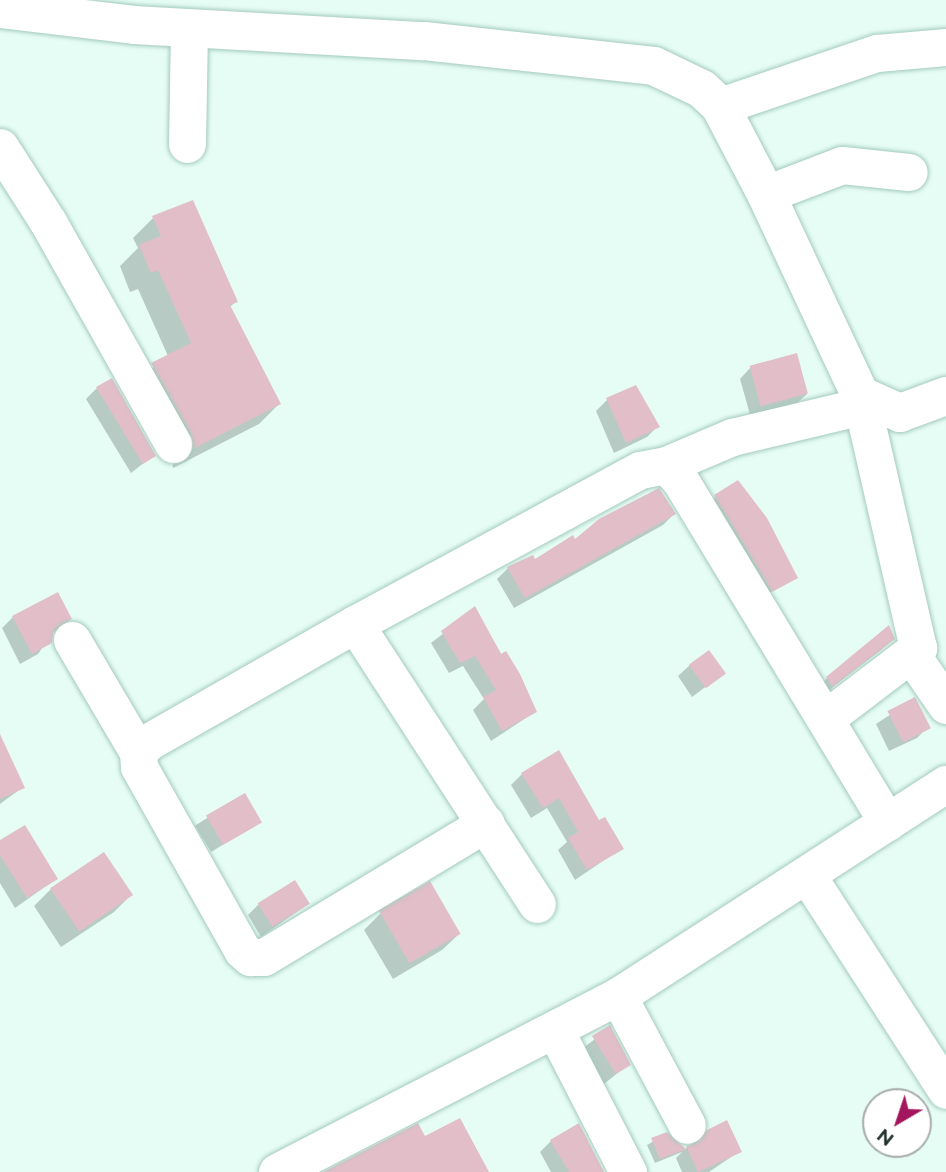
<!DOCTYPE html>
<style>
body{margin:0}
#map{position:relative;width:946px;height:1172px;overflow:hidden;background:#e6fdf5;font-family:Raleway,sans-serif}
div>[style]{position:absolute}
.shadow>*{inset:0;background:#0003;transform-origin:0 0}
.building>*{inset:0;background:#e2bec9;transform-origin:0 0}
.roads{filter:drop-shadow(0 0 2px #a4cabd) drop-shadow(0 0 2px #a4cabd)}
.minor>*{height:37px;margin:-18.5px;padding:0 18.5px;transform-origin:18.5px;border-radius:18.5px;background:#fff}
.major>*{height:38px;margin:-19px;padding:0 19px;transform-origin:19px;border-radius:19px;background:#fff}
span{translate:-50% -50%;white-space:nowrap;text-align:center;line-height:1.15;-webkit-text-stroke:6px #fff;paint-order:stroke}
.north{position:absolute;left:862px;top:1088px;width:70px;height:70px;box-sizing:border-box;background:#fff;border:2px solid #a7adab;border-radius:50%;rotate:219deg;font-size:19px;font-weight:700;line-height:28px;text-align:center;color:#22312c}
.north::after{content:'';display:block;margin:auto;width:24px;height:32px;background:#a3165d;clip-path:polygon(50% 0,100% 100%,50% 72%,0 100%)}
</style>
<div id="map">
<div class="shadow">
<i style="clip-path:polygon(153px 218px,236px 301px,229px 308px,279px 404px,259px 424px,173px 468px,172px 454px,132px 384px,168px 356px,138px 289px,130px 292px,120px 266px,138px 248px,133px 238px)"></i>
<i style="clip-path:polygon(751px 367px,807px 394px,795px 405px,751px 418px,740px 379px)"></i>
<i style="clip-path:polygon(97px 388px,154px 455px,131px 473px,86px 399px)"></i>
<i style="clip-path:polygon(607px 400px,658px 426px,647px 437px,614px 453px,596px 411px)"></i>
<i style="left:738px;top:483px;width:110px;height:39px;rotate:58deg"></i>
<i style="clip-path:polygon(674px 514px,663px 525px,514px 608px,497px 579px,508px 568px,535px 562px,575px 542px)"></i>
<i style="clip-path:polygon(475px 609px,535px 712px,491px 741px,473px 710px,484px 699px,463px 666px,449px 673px,431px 643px)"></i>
<i style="clip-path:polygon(13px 617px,70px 619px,52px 634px,38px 654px,20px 664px,2px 628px)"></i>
<i style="clip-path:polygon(893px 639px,881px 650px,820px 697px,816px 690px,827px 678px)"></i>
<i style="clip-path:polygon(690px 665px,724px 673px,692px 697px,678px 676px)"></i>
<i style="clip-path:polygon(914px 699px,928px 727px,917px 738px,889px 751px,876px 724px)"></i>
<i style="clip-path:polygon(0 764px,23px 787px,0 804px)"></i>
<i style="clip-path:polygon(522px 774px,599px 823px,622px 848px,575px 880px,558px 850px,567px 842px,547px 808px,531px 818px,511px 785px)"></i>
<i style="left:244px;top:795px;width:31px;height:58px;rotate:58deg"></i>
<i style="clip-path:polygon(0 842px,56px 879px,15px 908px,0 883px)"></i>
<i style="clip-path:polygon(51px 889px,131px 895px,114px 912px,61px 947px,34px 906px)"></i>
<i style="clip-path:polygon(259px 904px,308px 904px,261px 937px,248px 915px)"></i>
<i style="clip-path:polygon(381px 913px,459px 934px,442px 950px,393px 979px,364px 930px)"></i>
<i style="clip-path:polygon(609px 1028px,629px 1064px,604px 1084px,582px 1049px)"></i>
<i style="clip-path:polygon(708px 1131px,740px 1151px,709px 1172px,682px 1172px,676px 1158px,682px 1152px,655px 1163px,647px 1145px,666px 1134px,684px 1150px)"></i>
<i style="clip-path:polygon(551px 1141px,603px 1172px,551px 1172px,540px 1152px)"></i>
</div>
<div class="building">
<i style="clip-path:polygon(193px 200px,238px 302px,230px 305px,281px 404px,193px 449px,191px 434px,151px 363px,191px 343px,158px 270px,151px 273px,139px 245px,161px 236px,152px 216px)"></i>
<i style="left:797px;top:353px;width:42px;height:49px;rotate:75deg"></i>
<i style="clip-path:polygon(112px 378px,156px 456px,143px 464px,96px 387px)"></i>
<i style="clip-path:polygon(636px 385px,660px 427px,626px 443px,606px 398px)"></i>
<i style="clip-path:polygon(738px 480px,767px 518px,798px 578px,772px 592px,714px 495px)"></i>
<i style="clip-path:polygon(659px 488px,676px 514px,525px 598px,507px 567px,533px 555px,535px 559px,573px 535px,575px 539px,599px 519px)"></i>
<i style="clip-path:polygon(58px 592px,72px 619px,54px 629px,52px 643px,32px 654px,12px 616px)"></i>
<i style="clip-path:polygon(475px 606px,501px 654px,506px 651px,520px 674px,537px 712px,502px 731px,483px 697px,496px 690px,475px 656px,460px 663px,441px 631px)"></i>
<i style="clip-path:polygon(889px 625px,895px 639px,832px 687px,826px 677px)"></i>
<i style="left:709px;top:650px;width:29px;height:25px;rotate:54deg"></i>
<i style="left:915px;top:697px;width:35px;height:31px;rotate:63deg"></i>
<i style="clip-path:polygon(0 734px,25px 788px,0 799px)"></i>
<i style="clip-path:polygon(559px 750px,599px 820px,605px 817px,624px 849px,587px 870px,568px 838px,578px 832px,559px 798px,543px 808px,521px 773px)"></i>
<i style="left:245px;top:793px;width:34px;height:45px;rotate:60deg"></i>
<i style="clip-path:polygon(25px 825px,58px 879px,27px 898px,0 855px,0 840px)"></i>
<i style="left:104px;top:852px;width:52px;height:65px;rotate:56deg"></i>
<i style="left:295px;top:880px;width:28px;height:44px;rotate:58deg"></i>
<i style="left:430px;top:881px;width:61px;height:59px;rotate:60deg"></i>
<i style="clip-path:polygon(610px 1025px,631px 1065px,616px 1074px,592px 1036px)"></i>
<i style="clip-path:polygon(460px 1118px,489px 1172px,323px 1172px,418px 1123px,425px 1136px)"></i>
<i style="clip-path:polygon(727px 1120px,742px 1152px,698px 1172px,686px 1146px,697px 1143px,707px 1130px)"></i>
<i style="clip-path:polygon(579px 1123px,604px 1172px,569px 1172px,550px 1140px)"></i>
<i style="clip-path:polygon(667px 1132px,686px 1149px,660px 1159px,651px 1138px)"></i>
</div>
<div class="roads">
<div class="minor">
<i style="left:720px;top:106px;width:166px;rotate:-18.7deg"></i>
<i style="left:877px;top:53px;width:69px;rotate:-5deg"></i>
<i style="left:187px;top:144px;width:116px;rotate:-89deg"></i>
<i style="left:0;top:147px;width:89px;rotate:57.4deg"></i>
<i style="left:48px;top:222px;width:255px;rotate:60.6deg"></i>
<i style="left:766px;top:194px;width:81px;rotate:-20.9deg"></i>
<i style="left:842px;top:165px;width:67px;rotate:6deg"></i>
<i style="left:666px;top:465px;width:72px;rotate:-23deg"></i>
<i style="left:732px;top:437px;width:134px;rotate:-13.4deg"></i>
<i style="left:355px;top:624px;width:334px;rotate:57deg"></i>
<i style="left:72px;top:640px;width:130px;rotate:59.5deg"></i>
<i style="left:138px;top:752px;width:15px;rotate:86deg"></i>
<i style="left:139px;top:767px;width:210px;rotate:60.6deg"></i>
<i style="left:242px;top:950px;width:11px;rotate:41deg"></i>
<i style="left:250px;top:957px;width:14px"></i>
<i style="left:264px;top:957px;width:259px;rotate:-31.1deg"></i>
<i style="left:911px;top:654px;width:62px;rotate:55.5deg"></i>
<i style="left:826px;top:718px;width:116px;rotate:-37.3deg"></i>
<i style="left:918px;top:648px;width:260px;rotate:-102.9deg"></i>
<i style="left:138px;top:752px;width:14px;rotate:-45deg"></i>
<i style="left:148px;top:742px;width:238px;rotate:-29.7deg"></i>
<i style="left:355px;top:624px;width:324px;rotate:-28.4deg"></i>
<i style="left:640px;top:470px;width:26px;rotate:-11deg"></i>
<i style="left:666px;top:465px;width:21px;rotate:47deg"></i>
<i style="left:680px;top:480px;width:400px;rotate:58.8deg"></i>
<i style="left:807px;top:875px;width:256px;rotate:57.1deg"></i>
<i style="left:618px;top:996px;width:146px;rotate:61.9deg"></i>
<i style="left:555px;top:1030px;width:160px;rotate:62.8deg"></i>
<i style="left:277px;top:1172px;width:384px;rotate:-27.3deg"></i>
<i style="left:618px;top:996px;width:391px;rotate:-32.9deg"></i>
</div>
<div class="major">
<i style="left:0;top:9px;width:135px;rotate:6.8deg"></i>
<i style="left:134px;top:25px;width:290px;rotate:3.2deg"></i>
<i style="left:424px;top:41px;width:231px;rotate:6.2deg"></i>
<i style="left:654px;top:66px;width:53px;rotate:25.6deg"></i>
<i style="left:702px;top:89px;width:25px;rotate:43deg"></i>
<i style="left:720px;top:106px;width:99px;rotate:62.4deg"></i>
<i style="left:766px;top:194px;width:222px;rotate:64.9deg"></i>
<i style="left:860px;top:395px;width:44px;rotate:24.2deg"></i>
<i style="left:900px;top:413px;width:49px;rotate:-20.3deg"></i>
</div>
</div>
<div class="north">N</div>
</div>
